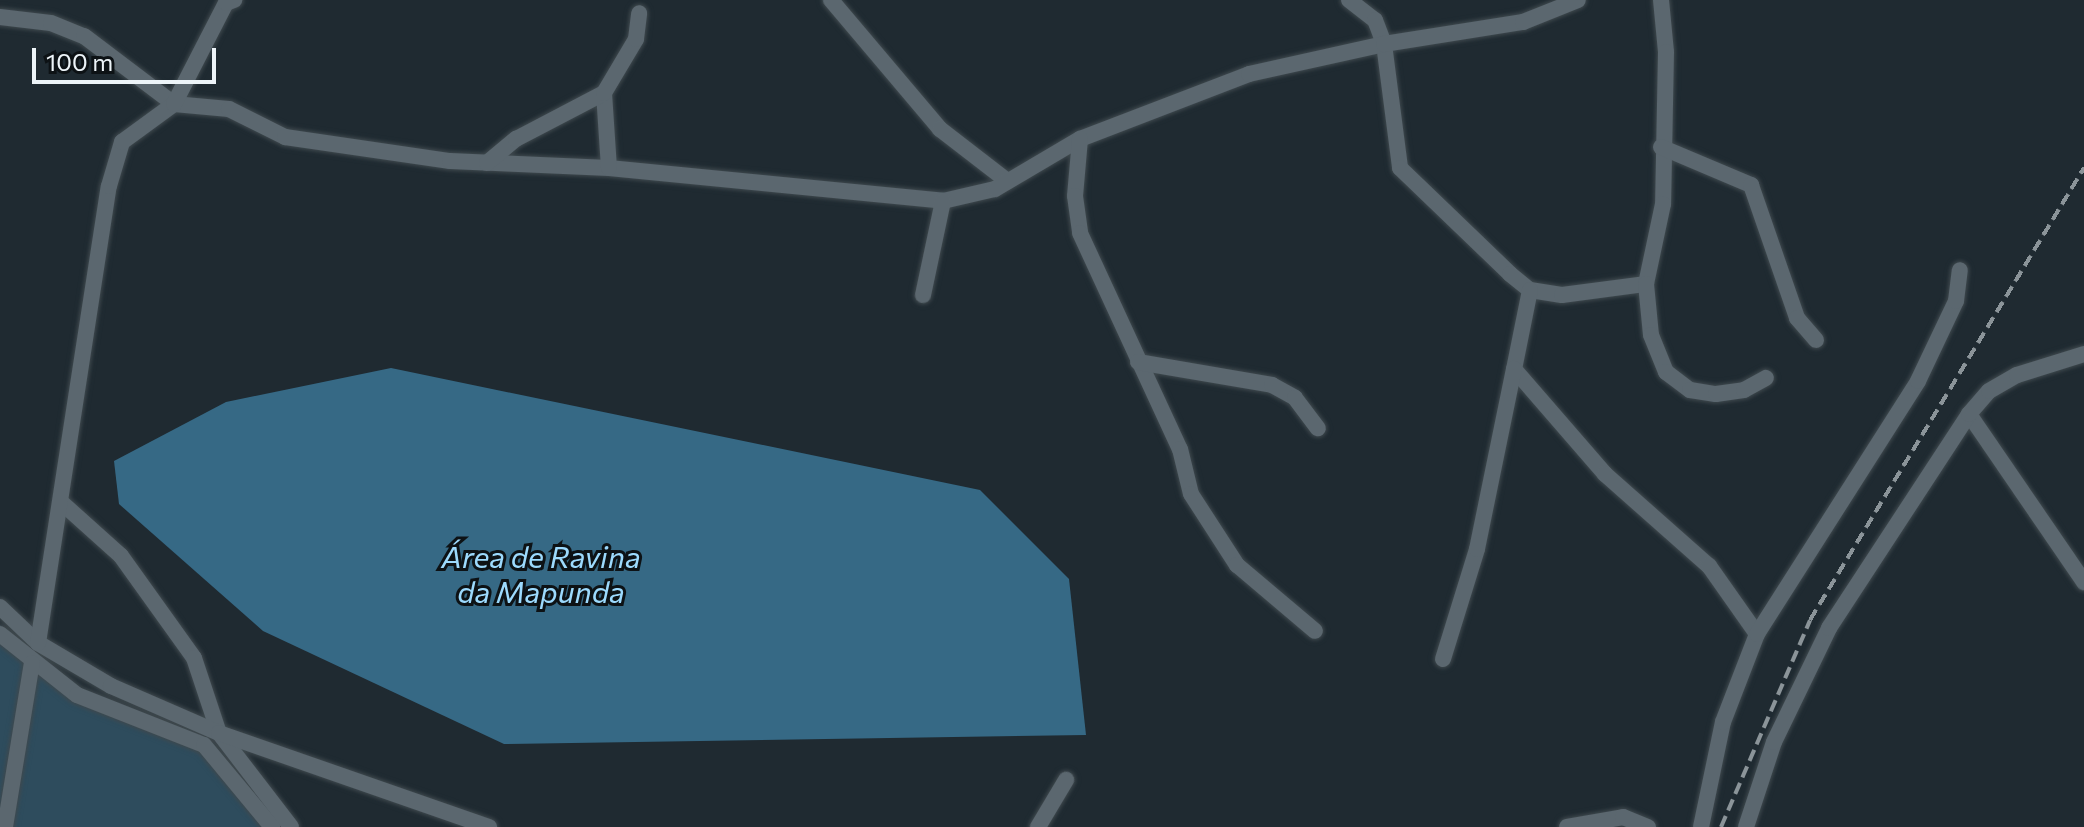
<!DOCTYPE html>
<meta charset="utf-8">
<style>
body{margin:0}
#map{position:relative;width:2084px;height:827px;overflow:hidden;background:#1f2a31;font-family:Commissioner,sans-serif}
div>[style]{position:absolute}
.green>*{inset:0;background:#2e4c5d}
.water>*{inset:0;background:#366985}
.roads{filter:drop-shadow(0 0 2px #3f494e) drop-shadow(0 0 2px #3f494e)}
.minor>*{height:16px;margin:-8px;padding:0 8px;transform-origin:8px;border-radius:8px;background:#5b676f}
.rail>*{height:4px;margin-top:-2px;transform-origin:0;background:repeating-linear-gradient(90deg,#8b9499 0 12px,transparent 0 18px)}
span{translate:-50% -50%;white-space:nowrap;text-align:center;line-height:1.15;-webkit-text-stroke:6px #0d1215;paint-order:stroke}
.water-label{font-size:30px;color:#9cdafd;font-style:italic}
.scale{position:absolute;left:32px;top:48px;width:184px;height:36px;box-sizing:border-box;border:4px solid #edf4f8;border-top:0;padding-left:10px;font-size:24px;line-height:28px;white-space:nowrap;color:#edf4f8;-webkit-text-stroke:6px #0d1215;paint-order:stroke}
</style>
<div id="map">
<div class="green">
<i style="clip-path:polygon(0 625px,85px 694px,182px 728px,277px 827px,0 827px)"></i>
</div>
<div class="water">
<i style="clip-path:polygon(391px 368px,980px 490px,1069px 579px,1086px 735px,504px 744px,263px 631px,119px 504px,114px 461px,226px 402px)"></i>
</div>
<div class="roads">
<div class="minor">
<i style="left:831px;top:0;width:169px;rotate:49.8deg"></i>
<i style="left:940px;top:129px;width:83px;rotate:37.7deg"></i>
<i style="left:1349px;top:0;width:33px;rotate:38deg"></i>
<i style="left:1375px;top:20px;width:26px;rotate:69deg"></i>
<i style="left:1384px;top:44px;width:125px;rotate:82.6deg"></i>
<i style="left:1400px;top:168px;width:153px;rotate:43.9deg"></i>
<i style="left:1510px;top:274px;width:26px;rotate:39deg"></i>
<i style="left:1530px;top:290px;width:32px;rotate:9deg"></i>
<i style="left:1562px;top:295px;width:85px;rotate:-7.5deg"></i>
<i style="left:1661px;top:0;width:52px;rotate:84.5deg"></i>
<i style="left:1666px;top:52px;width:152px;rotate:91.1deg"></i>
<i style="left:1663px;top:204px;width:82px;rotate:102deg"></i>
<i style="left:1646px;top:284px;width:51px;rotate:84.4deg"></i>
<i style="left:1651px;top:335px;width:40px;rotate:68deg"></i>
<i style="left:1666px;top:372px;width:30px;rotate:37deg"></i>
<i style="left:1690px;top:390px;width:26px;rotate:9deg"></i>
<i style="left:1716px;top:394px;width:28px;rotate:-8deg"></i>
<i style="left:1744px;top:390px;width:25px;rotate:-29deg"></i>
<i style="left:0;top:17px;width:51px;rotate:6.7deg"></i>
<i style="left:51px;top:23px;width:35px;rotate:22deg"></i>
<i style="left:84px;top:36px;width:113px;rotate:37.1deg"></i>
<i style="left:174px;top:104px;width:55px;rotate:5.2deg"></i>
<i style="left:229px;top:109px;width:63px;rotate:26.6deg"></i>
<i style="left:285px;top:137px;width:167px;rotate:8.3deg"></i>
<i style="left:450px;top:161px;width:159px;rotate:2.5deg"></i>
<i style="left:609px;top:168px;width:336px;rotate:5.6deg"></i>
<i style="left:943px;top:201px;width:53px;rotate:-13deg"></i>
<i style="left:995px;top:189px;width:99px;rotate:-30.5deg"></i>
<i style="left:1080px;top:139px;width:181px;rotate:-21deg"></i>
<i style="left:1249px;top:74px;width:138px;rotate:-12.5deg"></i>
<i style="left:1384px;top:44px;width:141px;rotate:-9deg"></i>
<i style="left:1523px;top:22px;width:59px;rotate:-21.8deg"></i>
<i style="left:604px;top:93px;width:75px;rotate:86.2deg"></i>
<i style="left:1080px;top:139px;width:57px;rotate:95deg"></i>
<i style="left:1075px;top:196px;width:37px;rotate:82deg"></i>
<i style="left:1080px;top:233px;width:238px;rotate:65.2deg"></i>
<i style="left:1180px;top:449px;width:46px;rotate:76.3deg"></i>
<i style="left:1191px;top:494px;width:85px;rotate:57.1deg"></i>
<i style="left:1237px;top:565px;width:102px;rotate:40.2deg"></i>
<i style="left:1661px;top:147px;width:98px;rotate:22.9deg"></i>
<i style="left:1751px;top:185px;width:141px;rotate:70.9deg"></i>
<i style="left:1797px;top:318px;width:29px;rotate:49deg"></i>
<i style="left:487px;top:163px;width:38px;rotate:-40deg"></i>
<i style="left:516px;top:139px;width:99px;rotate:-27.6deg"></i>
<i style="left:604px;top:93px;width:63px;rotate:-59.3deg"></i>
<i style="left:636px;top:39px;width:26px;rotate:-83deg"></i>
<i style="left:1530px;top:290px;width:81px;rotate:101.4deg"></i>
<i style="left:1514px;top:369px;width:139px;rotate:49.1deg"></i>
<i style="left:1605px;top:474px;width:139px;rotate:41.5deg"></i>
<i style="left:1709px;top:566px;width:83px;rotate:54.8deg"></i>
<i style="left:923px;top:295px;width:96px;rotate:-78deg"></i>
<i style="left:1138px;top:362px;width:136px;rotate:9.7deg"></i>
<i style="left:1272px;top:385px;width:26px;rotate:29deg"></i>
<i style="left:1295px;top:398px;width:38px;rotate:53deg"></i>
<i style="left:1969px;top:414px;width:204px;rotate:55.6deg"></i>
<i style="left:62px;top:503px;width:79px;rotate:41.9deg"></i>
<i style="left:121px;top:556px;width:125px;rotate:54.4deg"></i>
<i style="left:194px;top:658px;width:79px;rotate:71.6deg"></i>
<i style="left:219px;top:733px;width:118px;rotate:52.5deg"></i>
<i style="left:0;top:607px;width:52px;rotate:43.5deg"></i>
<i style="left:38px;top:643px;width:85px;rotate:30.5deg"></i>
<i style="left:111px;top:686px;width:118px;rotate:23.5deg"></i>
<i style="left:219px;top:733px;width:286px;rotate:19.2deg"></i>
<i style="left:0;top:634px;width:98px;rotate:38.4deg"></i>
<i style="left:77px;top:695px;width:136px;rotate:21.5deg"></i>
<i style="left:204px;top:745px;width:107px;rotate:50.3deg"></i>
<i style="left:38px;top:643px;width:462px;rotate:-81.2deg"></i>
<i style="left:109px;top:186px;width:46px;rotate:-73.5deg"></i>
<i style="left:122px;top:142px;width:64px;rotate:-36.2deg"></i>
<i style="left:174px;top:104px;width:114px;rotate:-62.8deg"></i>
<i style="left:226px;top:3px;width:9px;rotate:-21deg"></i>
<i style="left:1443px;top:659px;width:115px;rotate:-72.8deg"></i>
<i style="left:1477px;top:549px;width:184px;rotate:-78.4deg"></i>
<i style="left:5px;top:827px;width:166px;rotate:-80.7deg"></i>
<i style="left:1038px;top:827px;width:55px;rotate:-59.2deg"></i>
<i style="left:1567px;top:827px;width:57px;rotate:-10.1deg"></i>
<i style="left:1623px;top:817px;width:27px;rotate:22deg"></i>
<i style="left:1701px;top:827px;width:107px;rotate:-78.2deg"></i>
<i style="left:1723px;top:722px;width:94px;rotate:-68.9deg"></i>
<i style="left:1757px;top:634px;width:300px;rotate:-57.5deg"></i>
<i style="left:1918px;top:381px;width:89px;rotate:-64.6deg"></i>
<i style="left:1956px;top:301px;width:31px;rotate:-83deg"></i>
<i style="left:1746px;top:827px;width:89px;rotate:-71.8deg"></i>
<i style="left:1774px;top:742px;width:127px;rotate:-64.2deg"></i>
<i style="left:1829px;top:628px;width:256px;rotate:-56.8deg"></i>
<i style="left:1969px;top:414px;width:30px;rotate:-49deg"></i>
<i style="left:1989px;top:391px;width:32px;rotate:-30deg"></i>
<i style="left:2017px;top:375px;width:70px;rotate:-17.4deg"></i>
</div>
</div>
<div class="rail">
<i style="left:1721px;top:827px;width:225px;rotate:-66.7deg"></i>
<i style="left:1810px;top:620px;width:529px;rotate:-58.78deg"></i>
</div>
<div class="water-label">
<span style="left:541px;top:573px">Área de Ravina<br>da Mapunda</span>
</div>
<div class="scale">100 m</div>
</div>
